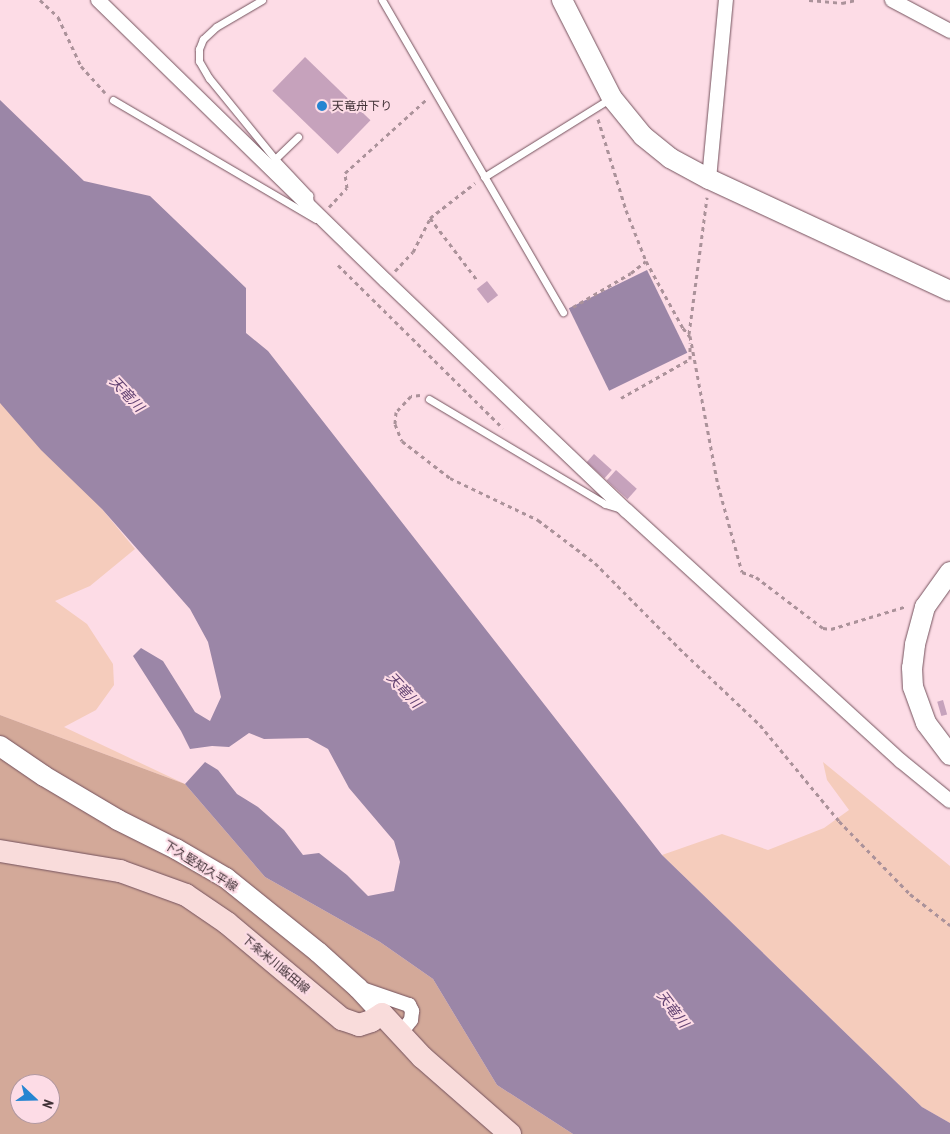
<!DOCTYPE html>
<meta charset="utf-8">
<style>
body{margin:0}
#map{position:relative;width:950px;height:1134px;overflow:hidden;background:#fddce6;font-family:"PT Sans Narrow","Noto Sans JP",sans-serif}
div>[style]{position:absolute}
.green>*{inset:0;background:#f5ccbc}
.forest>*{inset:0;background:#d3a999}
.water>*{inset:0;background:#9b86a7;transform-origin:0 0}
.building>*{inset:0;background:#c6a2bc;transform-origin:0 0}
.path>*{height:3px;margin-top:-1.5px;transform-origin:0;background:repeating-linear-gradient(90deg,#ab929a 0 4px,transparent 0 8px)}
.roads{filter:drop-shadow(0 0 1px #74525d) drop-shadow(0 0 1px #74525d)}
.lane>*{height:7px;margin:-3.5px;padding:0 3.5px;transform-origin:3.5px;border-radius:3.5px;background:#fff}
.street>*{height:14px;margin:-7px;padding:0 7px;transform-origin:7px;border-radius:7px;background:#fff}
.secondary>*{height:20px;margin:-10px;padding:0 10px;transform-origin:10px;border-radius:10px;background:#fff}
.primary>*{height:22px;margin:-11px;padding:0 11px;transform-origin:11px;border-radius:11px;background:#f9dcdb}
.dots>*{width:14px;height:14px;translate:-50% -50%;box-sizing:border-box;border:2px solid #fddce6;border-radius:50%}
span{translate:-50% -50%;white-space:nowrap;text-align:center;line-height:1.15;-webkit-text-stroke:4px #fddce6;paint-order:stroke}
.poi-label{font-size:12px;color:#403136}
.left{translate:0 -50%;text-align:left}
.street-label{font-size:12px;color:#403136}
.water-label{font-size:14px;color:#624272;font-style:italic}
.north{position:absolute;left:10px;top:1074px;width:50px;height:50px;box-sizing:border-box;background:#fddce6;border:1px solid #b198a0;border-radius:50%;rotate:111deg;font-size:14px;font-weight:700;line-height:20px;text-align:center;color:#403136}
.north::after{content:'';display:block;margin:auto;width:18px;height:22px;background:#2685d1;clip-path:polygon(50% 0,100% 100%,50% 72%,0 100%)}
</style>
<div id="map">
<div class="green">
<i style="clip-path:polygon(0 399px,102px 509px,135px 549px,90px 586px,55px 601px,87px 624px,113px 664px,114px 685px,96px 710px,64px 727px,185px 784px,0 715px)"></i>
<i style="clip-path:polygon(823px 762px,950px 866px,950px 1123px,922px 1107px,662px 855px,722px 834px,768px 850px,824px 828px,849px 810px,827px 780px)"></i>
</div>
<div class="forest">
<i style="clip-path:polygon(evenodd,0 715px,185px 784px,265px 877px,380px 942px,433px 979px,497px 1085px,573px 1134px,0 1134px,0 715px,20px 1084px,50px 1084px,50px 1114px,20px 1114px,20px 1084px)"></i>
</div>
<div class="water">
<i style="clip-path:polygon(0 100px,84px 181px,150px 196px,246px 288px,246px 333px,268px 351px,662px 855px,922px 1107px,950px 1123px,950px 1134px,573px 1134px,497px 1085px,433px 979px,380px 942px,265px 877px,185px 784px,205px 762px,218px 770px,237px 794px,258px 807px,284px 830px,303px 855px,319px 853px,347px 875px,368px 896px,394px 891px,400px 862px,394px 841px,349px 788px,328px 749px,308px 738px,264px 739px,249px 733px,229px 747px,212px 746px,190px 749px,181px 731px,133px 656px,141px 648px,163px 661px,195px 712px,210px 721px,221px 697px,208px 642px,190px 609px,102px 509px,41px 450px,0 403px)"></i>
<i style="left:647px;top:270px;width:92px;height:87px;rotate:64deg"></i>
</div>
<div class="building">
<i style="left:305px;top:57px;width:91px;height:47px;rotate:44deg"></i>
<i style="left:487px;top:281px;width:18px;height:13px;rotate:52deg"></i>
<i style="left:594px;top:454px;width:24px;height:11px;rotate:42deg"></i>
<i style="left:616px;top:470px;width:28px;height:14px;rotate:42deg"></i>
<i style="left:943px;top:700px;width:15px;height:6px;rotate:74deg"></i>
</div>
<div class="path">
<i style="left:40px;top:0;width:25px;rotate:43deg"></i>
<i style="left:58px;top:17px;width:54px;rotate:64.9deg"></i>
<i style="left:81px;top:66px;width:36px;rotate:48deg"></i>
<i style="left:809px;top:0;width:33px;rotate:5deg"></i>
<i style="left:842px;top:3px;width:14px;rotate:-12deg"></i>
<i style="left:598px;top:119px;width:95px;rotate:72.9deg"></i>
<i style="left:626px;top:210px;width:55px;rotate:68.6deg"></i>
<i style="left:646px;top:261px;width:77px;rotate:61.1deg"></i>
<i style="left:683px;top:328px;width:11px;rotate:52deg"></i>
<i style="left:329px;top:207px;width:26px;rotate:-47deg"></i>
<i style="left:347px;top:188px;width:15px;rotate:-98deg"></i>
<i style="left:345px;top:173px;width:110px;rotate:-42.1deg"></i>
<i style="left:430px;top:218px;width:78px;rotate:52.8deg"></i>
<i style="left:338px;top:265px;width:232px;rotate:44.7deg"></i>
<i style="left:395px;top:271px;width:26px;rotate:-47deg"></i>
<i style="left:413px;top:252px;width:38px;rotate:-63deg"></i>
<i style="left:430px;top:218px;width:57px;rotate:-37.9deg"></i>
<i style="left:573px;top:307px;width:67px;rotate:-30.4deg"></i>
<i style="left:631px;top:273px;width:19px;rotate:-39deg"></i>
<i style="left:689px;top:334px;width:138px;rotate:-82.5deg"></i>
<i style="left:690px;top:336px;width:152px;rotate:79.4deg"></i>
<i style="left:718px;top:485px;width:90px;rotate:74.6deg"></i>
<i style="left:742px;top:572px;width:15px;rotate:20deg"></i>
<i style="left:756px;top:577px;width:84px;rotate:37.3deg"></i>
<i style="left:823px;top:628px;width:8px;rotate:7deg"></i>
<i style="left:831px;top:629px;width:79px;rotate:-16.8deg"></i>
<i style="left:420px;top:395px;width:9px;rotate:174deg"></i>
<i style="left:411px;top:396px;width:22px;rotate:133deg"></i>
<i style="left:396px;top:412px;width:12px;rotate:95deg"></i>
<i style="left:395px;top:424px;width:18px;rotate:68deg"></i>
<i style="left:402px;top:441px;width:61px;rotate:37.6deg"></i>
<i style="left:450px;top:478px;width:98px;rotate:25.5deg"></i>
<i style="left:538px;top:520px;width:71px;rotate:37deg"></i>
<i style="left:595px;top:563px;width:120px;rotate:45.3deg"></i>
<i style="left:679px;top:648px;width:112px;rotate:43.5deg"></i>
<i style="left:760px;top:725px;width:124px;rotate:50.5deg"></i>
<i style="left:839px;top:821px;width:102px;rotate:45.8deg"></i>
<i style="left:910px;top:894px;width:51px;rotate:37.8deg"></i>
<i style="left:621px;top:398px;width:79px;rotate:-29.5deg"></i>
<i style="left:690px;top:359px;width:16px;rotate:-90deg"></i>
</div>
<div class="roads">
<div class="lane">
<i style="left:262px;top:0;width:53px;rotate:149.6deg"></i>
<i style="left:216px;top:27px;width:18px;rotate:137deg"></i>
<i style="left:203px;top:39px;width:11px;rotate:112deg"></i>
<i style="left:199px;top:49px;width:12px;rotate:90deg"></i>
<i style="left:199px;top:61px;width:20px;rotate:60deg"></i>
<i style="left:209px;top:78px;width:104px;rotate:50.8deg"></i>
<i style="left:275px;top:159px;width:50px;rotate:46.6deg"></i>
<i style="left:309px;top:195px;width:9px;rotate:84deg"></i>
<i style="left:382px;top:0;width:361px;rotate:59.9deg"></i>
<i style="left:113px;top:100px;width:235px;rotate:30.4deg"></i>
<i style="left:275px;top:159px;width:32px;rotate:-44deg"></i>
<i style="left:484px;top:177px;width:150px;rotate:-31.9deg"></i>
<i style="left:429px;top:399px;width:205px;rotate:30.8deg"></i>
<i style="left:605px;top:504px;width:17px;rotate:17deg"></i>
</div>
<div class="street">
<i style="left:98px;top:0;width:402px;rotate:44.3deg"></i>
<i style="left:386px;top:281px;width:333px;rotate:43.7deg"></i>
<i style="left:627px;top:511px;width:371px;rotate:42.4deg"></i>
<i style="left:901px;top:761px;width:63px;rotate:39.2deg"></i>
<i style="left:892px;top:0;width:66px;rotate:28.1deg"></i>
<i style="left:709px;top:179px;width:180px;rotate:-84.6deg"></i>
<i style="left:359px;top:988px;width:53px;rotate:18.8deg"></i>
<i style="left:409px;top:1005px;width:7px;rotate:63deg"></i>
<i style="left:412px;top:1011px;width:9px;rotate:96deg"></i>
<i style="left:411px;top:1020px;width:18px;rotate:128deg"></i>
</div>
<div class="secondary">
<i style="left:562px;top:0;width:110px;rotate:63deg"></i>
<i style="left:612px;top:98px;width:49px;rotate:50.8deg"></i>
<i style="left:643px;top:136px;width:35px;rotate:39deg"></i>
<i style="left:670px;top:158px;width:44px;rotate:28.3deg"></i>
<i style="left:709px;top:179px;width:266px;rotate:24.9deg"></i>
<i style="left:950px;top:572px;width:43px;rotate:125.5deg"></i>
<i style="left:925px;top:607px;width:39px;rotate:105deg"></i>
<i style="left:915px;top:645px;width:23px;rotate:97deg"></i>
<i style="left:912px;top:668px;width:19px;rotate:87deg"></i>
<i style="left:913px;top:687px;width:38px;rotate:70deg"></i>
<i style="left:926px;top:723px;width:40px;rotate:53deg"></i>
<i style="left:0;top:746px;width:53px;rotate:34.3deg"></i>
<i style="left:44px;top:776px;width:86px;rotate:30.7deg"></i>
<i style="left:118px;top:820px;width:65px;rotate:26.6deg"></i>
<i style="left:176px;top:849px;width:58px;rotate:30.1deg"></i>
<i style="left:226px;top:878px;width:118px;rotate:38.8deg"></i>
<i style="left:318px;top:952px;width:54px;rotate:42deg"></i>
<i style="left:358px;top:988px;width:35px;rotate:47deg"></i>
</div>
<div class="primary">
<i style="left:0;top:851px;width:122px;rotate:9.5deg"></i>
<i style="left:120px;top:871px;width:70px;rotate:20deg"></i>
<i style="left:186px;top:895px;width:50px;rotate:34.3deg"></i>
<i style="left:227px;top:923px;width:150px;rotate:39.9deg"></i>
<i style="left:342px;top:1019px;width:18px;rotate:19deg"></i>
<i style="left:359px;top:1025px;width:13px;rotate:-18deg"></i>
<i style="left:371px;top:1021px;width:13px;rotate:-32deg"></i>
<i style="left:382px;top:1014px;width:59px;rotate:47.1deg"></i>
<i style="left:422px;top:1057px;width:117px;rotate:41.2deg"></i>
</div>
</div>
<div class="dots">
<i style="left:322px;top:106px;background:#2685d1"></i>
</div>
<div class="poi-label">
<span class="left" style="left:332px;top:106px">天竜舟下り</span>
</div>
<div class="street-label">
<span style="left:201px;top:866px;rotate:32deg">下久堅知久平線</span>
<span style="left:276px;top:964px;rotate:40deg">下条米川飯田線</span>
</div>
<div class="water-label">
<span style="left:127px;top:394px;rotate:47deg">天竜川</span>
<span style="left:404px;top:690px;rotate:47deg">天竜川</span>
<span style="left:673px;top:1009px;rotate:53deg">天竜川</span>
</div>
<div class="north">N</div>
</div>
